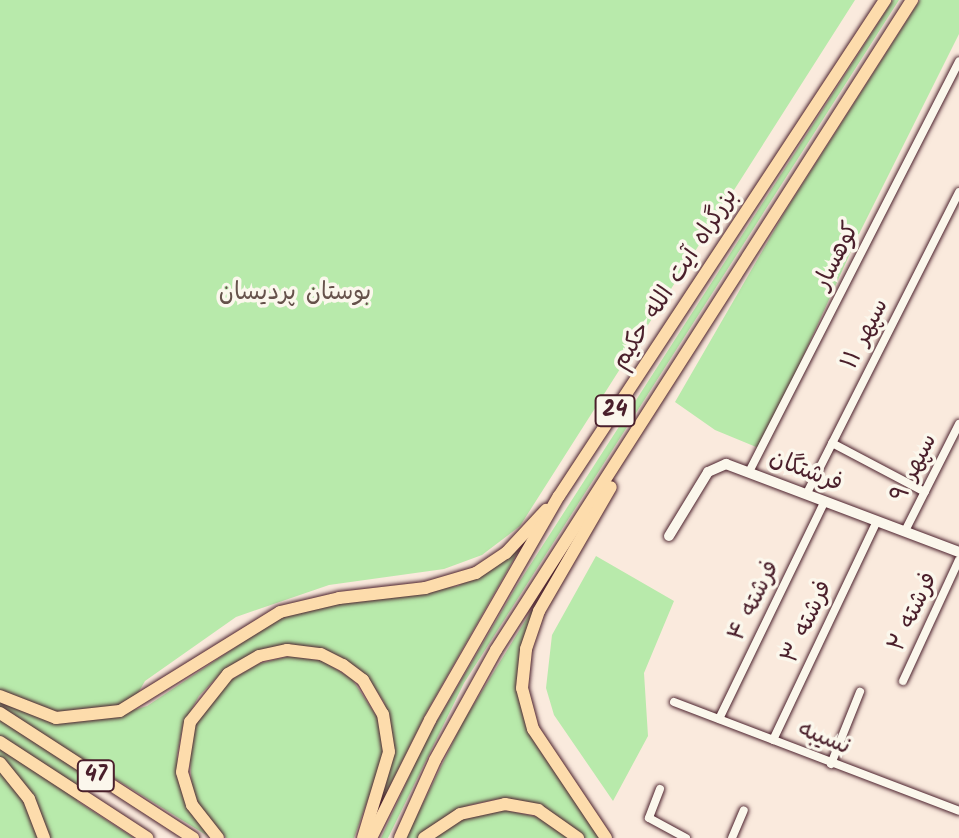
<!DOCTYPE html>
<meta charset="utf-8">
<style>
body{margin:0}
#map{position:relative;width:959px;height:838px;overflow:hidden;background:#faeadd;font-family:Kalam,"Playpen Sans Arabic",sans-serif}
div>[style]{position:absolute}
.green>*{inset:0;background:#b8eaab}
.roads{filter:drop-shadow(0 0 2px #4a1f2b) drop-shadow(0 0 2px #4a1f2b)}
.minor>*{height:8px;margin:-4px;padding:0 4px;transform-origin:4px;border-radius:4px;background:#fbf7ec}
.tertiary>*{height:10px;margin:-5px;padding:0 5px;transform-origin:5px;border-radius:5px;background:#fbf7ec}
.trunk>*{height:12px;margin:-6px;padding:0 6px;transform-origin:6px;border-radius:6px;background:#fddcac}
span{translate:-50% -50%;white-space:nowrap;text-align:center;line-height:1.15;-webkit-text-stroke:7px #fbf7ec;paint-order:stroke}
.shield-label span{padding:2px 6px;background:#fbf7ec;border:2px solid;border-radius:6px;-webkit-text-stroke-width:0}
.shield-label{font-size:22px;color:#4a1f2b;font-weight:700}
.street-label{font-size:24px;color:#4a1f2b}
.park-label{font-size:24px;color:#66524b}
</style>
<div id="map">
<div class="green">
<i style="clip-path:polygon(0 0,855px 0,520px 526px,482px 555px,444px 569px,329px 585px,236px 617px,145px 681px,127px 712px,147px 706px,278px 619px,324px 606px,458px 586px,519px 550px,426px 713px,375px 816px,395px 750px,384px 702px,368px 678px,347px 661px,313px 647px,285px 645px,250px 655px,221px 673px,199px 696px,183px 725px,177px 755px,180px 787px,188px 809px,211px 838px,96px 767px,77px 801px,134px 838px,0 838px)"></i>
<i style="clip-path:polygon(893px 0,899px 0,464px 683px,388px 838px,381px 838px,426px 740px,516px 587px)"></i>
<i style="clip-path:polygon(920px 0,959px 0,959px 34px,858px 236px,761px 449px,715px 430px,675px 402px,786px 210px)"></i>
<i style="clip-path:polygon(565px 556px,520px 650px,519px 700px,534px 742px,600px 838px,585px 838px,539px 805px,497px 799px,469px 805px,418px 838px,406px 838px,463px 722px)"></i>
<i style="clip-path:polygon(596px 556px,674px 601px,644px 673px,648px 736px,613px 801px,554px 715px,546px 688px,552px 635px)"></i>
<i style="clip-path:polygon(290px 656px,323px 661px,352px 679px,379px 720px,384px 755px,354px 838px,226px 838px,199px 806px,192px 788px,189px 745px,196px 723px,229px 681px,258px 664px)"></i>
<i style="clip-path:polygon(504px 810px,542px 818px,569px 838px,432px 838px,459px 820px)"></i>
</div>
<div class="roads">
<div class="minor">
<i style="left:832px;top:443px;width:105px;rotate:27.8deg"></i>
<i style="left:750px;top:470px;width:459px;rotate:-62.9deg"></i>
<i style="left:807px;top:493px;width:337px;rotate:-63.2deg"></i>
<i style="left:905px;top:531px;width:120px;rotate:-63.2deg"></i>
<i style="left:903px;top:681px;width:133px;rotate:-65.2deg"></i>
<i style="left:674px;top:702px;width:305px;rotate:20.9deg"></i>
<i style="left:719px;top:719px;width:242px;rotate:-64.1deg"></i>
<i style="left:773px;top:740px;width:242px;rotate:-64.6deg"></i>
<i style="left:831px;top:764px;width:78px;rotate:-68.1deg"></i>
<i style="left:660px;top:789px;width:31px;rotate:111deg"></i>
<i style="left:649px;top:818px;width:42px;rotate:28.4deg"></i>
<i style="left:732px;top:838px;width:30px;rotate:-67deg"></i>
</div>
<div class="tertiary">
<i style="left:669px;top:536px;width:75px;rotate:-58.6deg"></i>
<i style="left:708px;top:472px;width:20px;rotate:-24deg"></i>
<i style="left:726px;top:464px;width:249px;rotate:20.7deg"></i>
</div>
<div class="trunk">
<i style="left:0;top:696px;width:60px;rotate:21.4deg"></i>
<i style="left:56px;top:718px;width:64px;rotate:-6.2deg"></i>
<i style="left:120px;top:711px;width:188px;rotate:-31.7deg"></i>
<i style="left:280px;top:612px;width:61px;rotate:-13.3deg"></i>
<i style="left:339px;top:598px;width:87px;rotate:-6.6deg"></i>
<i style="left:425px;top:588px;width:53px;rotate:-16.4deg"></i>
<i style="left:476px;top:573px;width:36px;rotate:-34deg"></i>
<i style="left:506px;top:553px;width:59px;rotate:-47.1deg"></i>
<i style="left:0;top:713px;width:230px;rotate:32.9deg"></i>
<i style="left:0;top:742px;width:176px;rotate:33.1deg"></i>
<i style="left:0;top:763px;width:46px;rotate:51.1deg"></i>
<i style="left:29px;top:799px;width:42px;rotate:69deg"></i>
<i style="left:218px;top:838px;width:42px;rotate:-128.2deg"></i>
<i style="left:192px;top:805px;width:34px;rotate:-107deg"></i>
<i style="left:182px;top:772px;width:51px;rotate:-80.9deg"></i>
<i style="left:190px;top:722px;width:61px;rotate:-51.6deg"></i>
<i style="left:228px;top:674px;width:36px;rotate:-30deg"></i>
<i style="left:259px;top:656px;width:29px;rotate:-12deg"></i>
<i style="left:287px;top:650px;width:34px;rotate:7deg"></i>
<i style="left:321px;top:654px;width:25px;rotate:27deg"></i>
<i style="left:343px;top:665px;width:25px;rotate:37deg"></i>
<i style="left:363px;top:680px;width:39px;rotate:60deg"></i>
<i style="left:383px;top:714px;width:38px;rotate:81deg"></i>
<i style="left:389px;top:752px;width:90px;rotate:106.8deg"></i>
<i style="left:371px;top:838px;width:132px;rotate:-63.4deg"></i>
<i style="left:430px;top:720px;width:258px;rotate:-60.1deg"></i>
<i style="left:559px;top:496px;width:594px;rotate:-56.68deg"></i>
<i style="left:400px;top:838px;width:85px;rotate:-65.8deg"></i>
<i style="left:435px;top:760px;width:126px;rotate:-61deg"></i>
<i style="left:496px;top:650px;width:772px;rotate:-57.38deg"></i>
<i style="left:424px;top:838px;width:43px;rotate:-33.7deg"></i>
<i style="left:460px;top:814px;width:46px;rotate:-12.5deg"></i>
<i style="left:505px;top:804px;width:34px;rotate:10deg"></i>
<i style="left:538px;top:810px;width:49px;rotate:35deg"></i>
<i style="left:606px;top:838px;width:131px;rotate:-123.8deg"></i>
<i style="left:533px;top:729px;width:42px;rotate:-105deg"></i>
<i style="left:522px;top:688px;width:39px;rotate:-84deg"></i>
<i style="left:526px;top:649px;width:40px;rotate:-71.1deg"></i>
<i style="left:539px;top:611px;width:143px;rotate:-59.9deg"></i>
</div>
</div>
<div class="shield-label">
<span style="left:615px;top:411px">24</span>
<span style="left:96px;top:776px">47</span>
</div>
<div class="street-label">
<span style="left:837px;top:256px;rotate:-63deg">کوهسار</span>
<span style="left:675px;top:279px;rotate:-57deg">بزرگراه آیت الله حکیم</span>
<span style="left:865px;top:334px;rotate:-63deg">سپهر ۱۱</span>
<span style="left:914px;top:468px;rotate:-63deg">سپهر ۹</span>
<span style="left:806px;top:471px;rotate:22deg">فرشتگان</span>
<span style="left:754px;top:601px;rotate:-64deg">فرشته ۴</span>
<span style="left:913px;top:612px;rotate:-65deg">فرشته ۲</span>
<span style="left:807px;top:622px;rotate:-65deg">فرشته ۳</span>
<span style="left:824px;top:738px;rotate:22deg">نسیبه</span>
</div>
<div class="park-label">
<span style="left:295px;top:293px">بوستان پردیسان</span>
</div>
</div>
